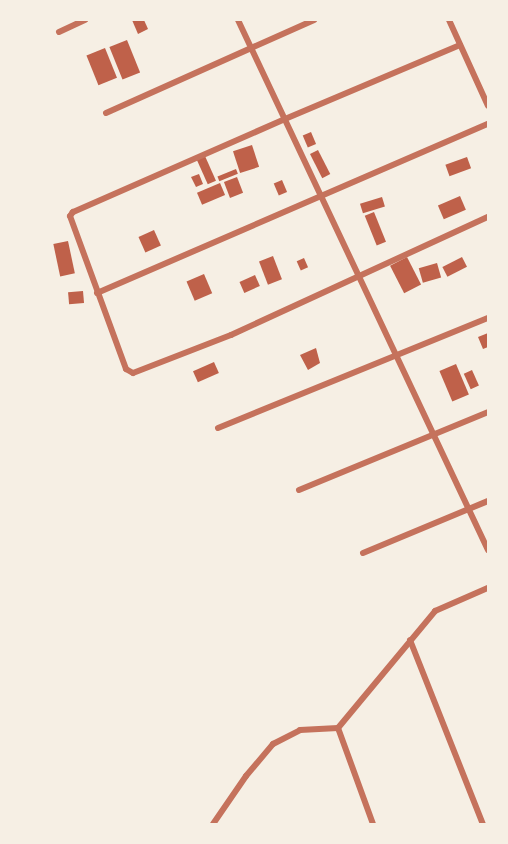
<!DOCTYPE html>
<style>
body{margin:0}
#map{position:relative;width:508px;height:844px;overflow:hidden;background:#f6efe4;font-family:Cabin,sans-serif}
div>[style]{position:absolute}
.building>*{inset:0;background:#bf614a;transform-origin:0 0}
.minor>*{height:6px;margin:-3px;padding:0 3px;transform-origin:3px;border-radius:3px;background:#c5725c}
span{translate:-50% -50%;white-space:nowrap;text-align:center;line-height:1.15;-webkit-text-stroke:6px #f6efe4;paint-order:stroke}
.frame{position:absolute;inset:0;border:21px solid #f6efe4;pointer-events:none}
</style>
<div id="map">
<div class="building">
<i style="clip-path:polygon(132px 20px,144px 20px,148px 29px,138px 34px)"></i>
<i style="left:127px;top:40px;width:35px;height:19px;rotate:68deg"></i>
<i style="left:105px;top:48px;width:32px;height:20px;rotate:68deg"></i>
<i style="left:311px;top:132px;width:13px;height:9px;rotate:67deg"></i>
<i style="left:252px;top:145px;width:23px;height:20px;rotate:72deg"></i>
<i style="left:318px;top:150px;width:27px;height:9px;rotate:63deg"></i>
<i style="left:205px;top:156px;width:27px;height:9px;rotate:66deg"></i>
<i style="left:467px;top:157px;width:12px;height:23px;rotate:70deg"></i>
<i style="left:236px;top:169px;width:5px;height:20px;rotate:68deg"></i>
<i style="clip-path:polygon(199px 174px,203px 184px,196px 187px,191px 177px)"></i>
<i style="left:237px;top:177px;width:17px;height:14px;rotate:69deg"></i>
<i style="left:282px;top:180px;width:13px;height:9px;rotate:67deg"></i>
<i style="left:220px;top:183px;width:13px;height:25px;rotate:67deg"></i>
<i style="left:460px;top:196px;width:15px;height:24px;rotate:67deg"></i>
<i style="left:382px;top:197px;width:10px;height:23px;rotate:73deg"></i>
<i style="left:374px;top:212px;width:32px;height:10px;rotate:68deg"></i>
<i style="left:154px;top:230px;width:17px;height:17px;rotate:66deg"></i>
<i style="left:68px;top:241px;width:33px;height:15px;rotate:78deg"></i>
<i style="left:273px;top:256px;width:25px;height:15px;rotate:69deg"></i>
<i style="left:407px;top:257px;width:31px;height:19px;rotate:63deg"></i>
<i style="left:462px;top:257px;width:11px;height:22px;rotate:63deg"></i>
<i style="left:304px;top:258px;width:10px;height:8px;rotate:66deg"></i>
<i style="left:437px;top:263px;width:15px;height:19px;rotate:74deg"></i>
<i style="left:204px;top:274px;width:21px;height:19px;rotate:67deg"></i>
<i style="left:255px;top:275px;width:12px;height:17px;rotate:66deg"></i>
<i style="left:83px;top:291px;width:12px;height:15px;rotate:85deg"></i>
<i style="clip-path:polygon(488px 333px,488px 347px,483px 349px,478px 337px)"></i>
<i style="clip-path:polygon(316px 348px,320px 363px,308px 370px,300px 355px)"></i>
<i style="left:214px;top:362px;width:12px;height:23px;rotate:66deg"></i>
<i style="left:456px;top:364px;width:33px;height:18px;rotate:67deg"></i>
<i style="left:472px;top:370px;width:17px;height:9px;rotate:66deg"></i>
</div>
<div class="minor">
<i style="left:238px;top:20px;width:586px;rotate:64.75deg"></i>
<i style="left:449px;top:20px;width:94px;rotate:65.6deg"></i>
<i style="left:59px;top:32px;width:29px;rotate:-25deg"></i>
<i style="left:460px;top:45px;width:190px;rotate:157.1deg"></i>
<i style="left:285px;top:119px;width:232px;rotate:156.3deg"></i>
<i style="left:73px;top:212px;width:5px;rotate:127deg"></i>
<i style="left:70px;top:216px;width:163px;rotate:69.9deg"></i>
<i style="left:126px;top:369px;width:8px;rotate:30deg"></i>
<i style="left:133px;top:373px;width:105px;rotate:-21.2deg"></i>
<i style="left:231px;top:335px;width:283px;rotate:-24.7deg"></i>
<i style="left:106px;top:113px;width:228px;rotate:-24.1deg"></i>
<i style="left:97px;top:293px;width:426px;rotate:-23.4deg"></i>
<i style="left:218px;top:428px;width:292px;rotate:-22.2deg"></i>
<i style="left:299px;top:490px;width:204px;rotate:-22.4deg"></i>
<i style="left:363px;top:553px;width:135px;rotate:-22.6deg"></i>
<i style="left:410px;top:640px;width:198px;rotate:68.4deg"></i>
<i style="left:213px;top:824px;width:58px;rotate:-55.5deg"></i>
<i style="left:246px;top:776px;width:42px;rotate:-49.8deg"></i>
<i style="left:273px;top:744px;width:30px;rotate:-27deg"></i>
<i style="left:300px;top:730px;width:38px;rotate:-3deg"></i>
<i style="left:373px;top:824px;width:102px;rotate:-110deg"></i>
<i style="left:338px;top:728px;width:152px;rotate:-50.3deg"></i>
<i style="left:435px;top:611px;width:58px;rotate:-23.5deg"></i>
</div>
<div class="frame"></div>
</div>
